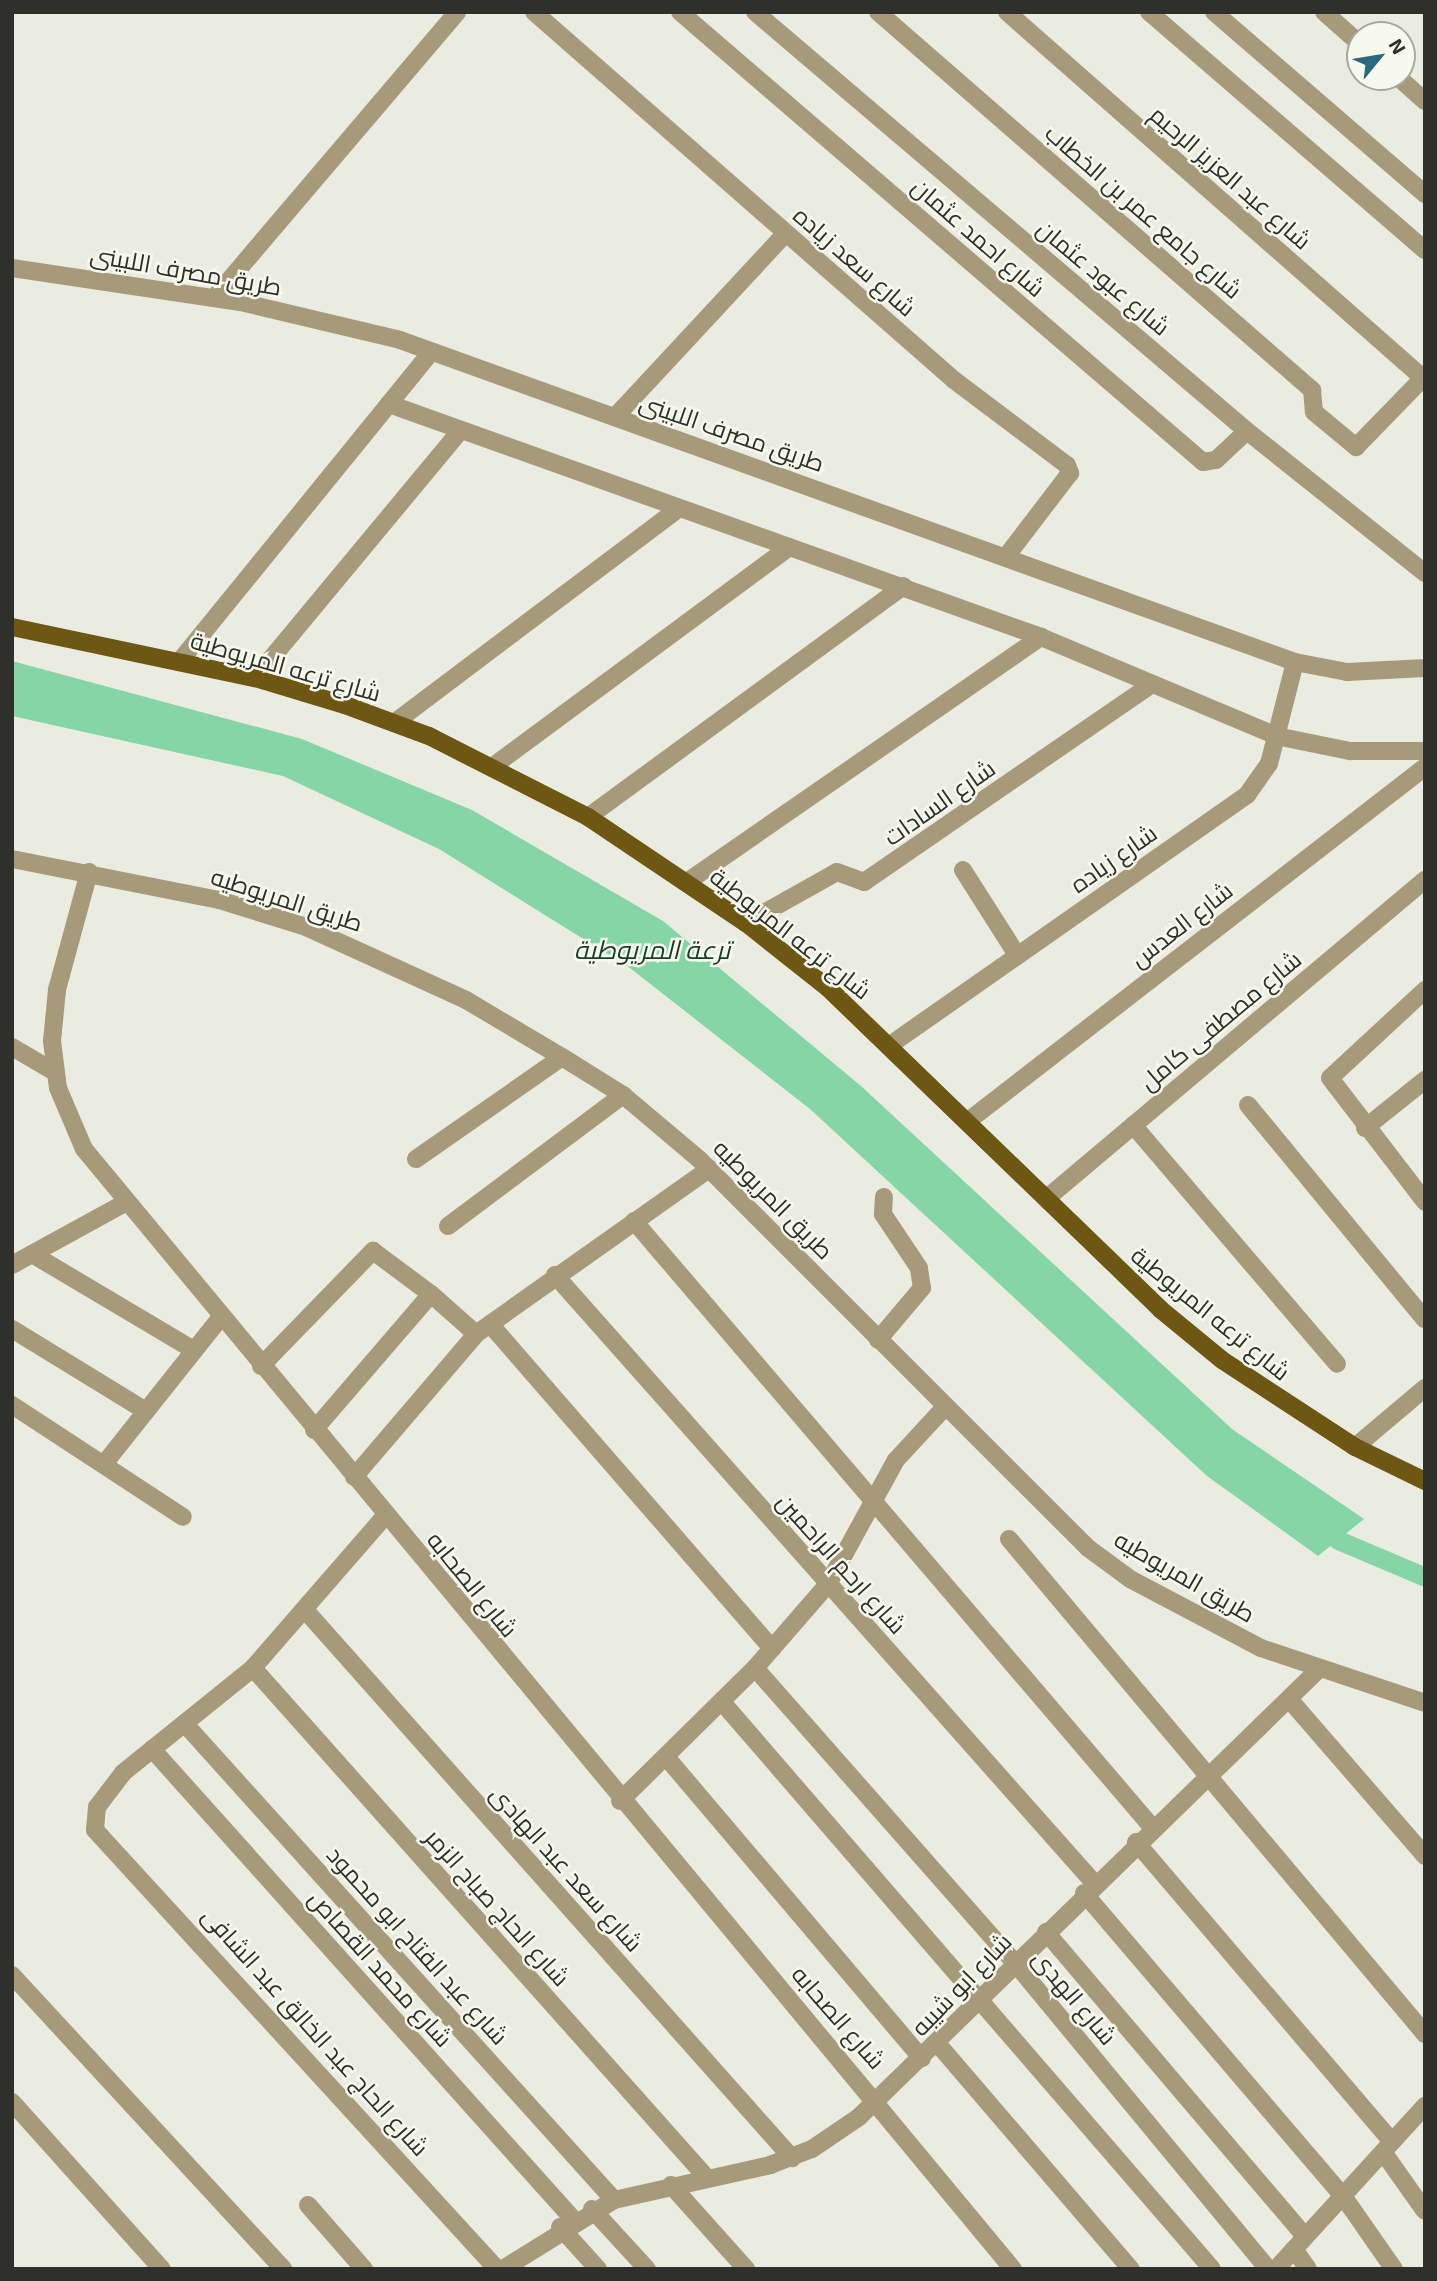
<!DOCTYPE html>
<meta charset="utf-8">
<style>
body{margin:0}
#map{position:relative;width:1437px;height:2281px;overflow:hidden;background:#ebece1;font-family:"Exo 2",Cairo,sans-serif}
div>[style]{position:absolute}
.water>*{inset:0;background:#86d5a7}
.canal>*{height:19px;margin:-9.5px;padding:0 9.5px;transform-origin:9.5px;border-radius:9.5px;background:#86d5a7}
.minor>*{height:18px;margin:-9px;padding:0 9px;transform-origin:9px;border-radius:9px;background:#a79a7b}
.major>*{height:18px;margin:-9px;padding:0 9px;transform-origin:9px;border-radius:9px;background:#6e5713}
span{translate:-50% -50%;white-space:nowrap;text-align:center;line-height:1.15;-webkit-text-stroke:5px #f8f9ee;paint-order:stroke}
.street-label{font-size:24px;color:#2f2f2b}
.water-label{font-size:26px;color:#193c29;font-style:italic}
.frame{position:absolute;inset:0;border:14px solid #2f2f2b;pointer-events:none}
.north{position:absolute;left:1346px;top:21px;width:70px;height:70px;box-sizing:border-box;background:#f8f9ee;border:2px solid #a8a8a0;border-radius:50%;rotate:60deg;font-size:19px;font-weight:700;line-height:28px;text-align:center;color:#2f2f2b}
.north::after{content:'';display:block;margin:auto;width:24px;height:32px;background:#2c697f;clip-path:polygon(50% 0,100% 100%,50% 72%,0 100%)}
</style>
<div id="map">
<div class="water">
<i style="clip-path:polygon(12px 661px,302px 739px,472px 810px,663px 921px,861px 1086px,1232px 1429px,1364px 1519px,1318px 1556px,1207px 1476px,810px 1109px,630px 968px,439px 849px,283px 776px,12px 716px)"></i>
</div>
<div class="canal">
<i style="left:1338px;top:1540px;width:95px;rotate:23deg"></i>
</div>
<div class="minor">
<i style="left:534px;top:12px;width:558px;rotate:41.22deg"></i>
<i style="left:954px;top:380px;width:141px;rotate:37deg"></i>
<i style="left:1067px;top:465px;width:9px;rotate:69deg"></i>
<i style="left:1070px;top:473px;width:102px;rotate:127.4deg"></i>
<i style="left:680px;top:12px;width:690px;rotate:40.71deg"></i>
<i style="left:1203px;top:462px;width:13px;rotate:-9deg"></i>
<i style="left:1216px;top:460px;width:42px;rotate:-43.1deg"></i>
<i style="left:755px;top:12px;width:646px;rotate:40.42deg"></i>
<i style="left:1247px;top:431px;width:228px;rotate:38.6deg"></i>
<i style="left:878px;top:12px;width:576px;rotate:41.05deg"></i>
<i style="left:1312px;top:390px;width:22px;rotate:85deg"></i>
<i style="left:1314px;top:412px;width:55px;rotate:39.8deg"></i>
<i style="left:1356px;top:447px;width:99px;rotate:-45.8deg"></i>
<i style="left:1007px;top:12px;width:554px;rotate:41.34deg"></i>
<i style="left:1149px;top:12px;width:364px;rotate:40.8deg"></i>
<i style="left:1214px;top:12px;width:279px;rotate:40.8deg"></i>
<i style="left:1324px;top:12px;width:48px;rotate:41.6deg"></i>
<i style="left:1398px;top:77px;width:36px;rotate:42deg"></i>
<i style="left:12px;top:268px;width:236px;rotate:8.5deg"></i>
<i style="left:245px;top:303px;width:159px;rotate:13.4deg"></i>
<i style="left:400px;top:340px;width:951px;rotate:19.79deg"></i>
<i style="left:1295px;top:662px;width:53px;rotate:10.9deg"></i>
<i style="left:1347px;top:672px;width:78px;rotate:-2.9deg"></i>
<i style="left:214px;top:298px;width:375px;rotate:-49.6deg"></i>
<i style="left:389px;top:404px;width:692px;rotate:19.66deg"></i>
<i style="left:1041px;top:637px;width:255px;rotate:22.8deg"></i>
<i style="left:1276px;top:736px;width:76px;rotate:11.5deg"></i>
<i style="left:1350px;top:751px;width:75px"></i>
<i style="left:615px;top:417px;width:251px;rotate:-47.1deg"></i>
<i style="left:180px;top:661px;width:398px;rotate:-50.9deg"></i>
<i style="left:255px;top:678px;width:321px;rotate:-50.3deg"></i>
<i style="left:394px;top:723px;width:356px;rotate:-37deg"></i>
<i style="left:492px;top:767px;width:370px;rotate:-36.5deg"></i>
<i style="left:588px;top:817px;width:391px;rotate:-36.2deg"></i>
<i style="left:12px;top:859px;width:211px;rotate:11.2deg"></i>
<i style="left:219px;top:900px;width:91px;rotate:17.2deg"></i>
<i style="left:306px;top:927px;width:176px;rotate:24.5deg"></i>
<i style="left:466px;top:1000px;width:112px;rotate:30.7deg"></i>
<i style="left:562px;top:1057px;width:72px;rotate:31.9deg"></i>
<i style="left:623px;top:1095px;width:101px;rotate:40.2deg"></i>
<i style="left:700px;top:1160px;width:549px;rotate:45deg"></i>
<i style="left:1088px;top:1548px;width:52px;rotate:36.4deg"></i>
<i style="left:1130px;top:1579px;width:148px;rotate:27.8deg"></i>
<i style="left:1261px;top:1648px;width:173px;rotate:18.5deg"></i>
<i style="left:963px;top:870px;width:101px;rotate:57.6deg"></i>
<i style="left:89px;top:872px;width:122px;rotate:105.2deg"></i>
<i style="left:57px;top:990px;width:51px;rotate:95.6deg"></i>
<i style="left:52px;top:1041px;width:47px;rotate:82.7deg"></i>
<i style="left:58px;top:1088px;width:66px;rotate:66.9deg"></i>
<i style="left:84px;top:1149px;width:1455px;rotate:50.33deg"></i>
<i style="left:687px;top:882px;width:431px;rotate:-34.7deg"></i>
<i style="left:746px;top:923px;width:104px;rotate:-29.3deg"></i>
<i style="left:837px;top:872px;width:29px;rotate:20deg"></i>
<i style="left:864px;top:882px;width:349px;rotate:-34.5deg"></i>
<i style="left:1425px;top:990px;width:129px;rotate:137.2deg"></i>
<i style="left:1330px;top:1078px;width:156px;rotate:52.5deg"></i>
<i style="left:890px;top:1045px;width:436px;rotate:-35deg"></i>
<i style="left:1247px;top:795px;width:38px;rotate:-55deg"></i>
<i style="left:1269px;top:764px;width:105px;rotate:-75.7deg"></i>
<i style="left:12px;top:1047px;width:48px;rotate:30.3deg"></i>
<i style="left:1248px;top:1105px;width:278px;rotate:50.5deg"></i>
<i style="left:968px;top:1121px;width:578px;rotate:-37.76deg"></i>
<i style="left:1133px;top:1125px;width:314px;rotate:49.5deg"></i>
<i style="left:1365px;top:1128px;width:77px;rotate:-38.7deg"></i>
<i style="left:416px;top:1159px;width:178px;rotate:-34.9deg"></i>
<i style="left:1047px;top:1198px;width:494px;rotate:-40.1deg"></i>
<i style="left:634px;top:1221px;width:797px;rotate:49.48deg"></i>
<i style="left:448px;top:1226px;width:219px;rotate:-36.8deg"></i>
<i style="left:32px;top:1254px;width:188px;rotate:30.7deg"></i>
<i style="left:12px;top:1265px;width:129px;rotate:-28.8deg"></i>
<i style="left:555px;top:1275px;width:813px;rotate:48.44deg"></i>
<i style="left:490px;top:1324px;width:430px;rotate:49deg"></i>
<i style="left:12px;top:1329px;width:157px;rotate:31.5deg"></i>
<i style="left:878px;top:1340px;width:68px;rotate:-49.8deg"></i>
<i style="left:922px;top:1288px;width:20px;rotate:-99deg"></i>
<i style="left:919px;top:1268px;width:65px;rotate:-123.7deg"></i>
<i style="left:883px;top:1214px;width:17px;rotate:-87deg"></i>
<i style="left:261px;top:1366px;width:161px;rotate:-45.8deg"></i>
<i style="left:373px;top:1251px;width:72px;rotate:36.6deg"></i>
<i style="left:12px;top:1405px;width:204px;rotate:33.2deg"></i>
<i style="left:314px;top:1430px;width:179px;rotate:-49.3deg"></i>
<i style="left:431px;top:1294px;width:60px;rotate:41.6deg"></i>
<i style="left:1355px;top:1447px;width:92px;rotate:-40.1deg"></i>
<i style="left:104px;top:1464px;width:188px;rotate:-51.5deg"></i>
<i style="left:354px;top:1477px;width:188px;rotate:-49.5deg"></i>
<i style="left:476px;top:1334px;width:286px;rotate:-35.3deg"></i>
<i style="left:385px;top:1516px;width:201px;rotate:131deg"></i>
<i style="left:253px;top:1668px;width:167px;rotate:141.1deg"></i>
<i style="left:123px;top:1773px;width:43px;rotate:127.4deg"></i>
<i style="left:97px;top:1807px;width:23px;rotate:95deg"></i>
<i style="left:95px;top:1830px;width:595px;rotate:47.52deg"></i>
<i style="left:1009px;top:1539px;width:647px;rotate:49.96deg"></i>
<i style="left:306px;top:1611px;width:732px;rotate:48.38deg"></i>
<i style="left:253px;top:1668px;width:683px;rotate:48.32deg"></i>
<i style="left:755px;top:1668px;width:393px;rotate:48.6deg"></i>
<i style="left:1015px;top:1963px;width:397px;rotate:50.4deg"></i>
<i style="left:1289px;top:1699px;width:208px;rotate:49.1deg"></i>
<i style="left:722px;top:1702px;width:749px;rotate:49.17deg"></i>
<i style="left:185px;top:1724px;width:641px;rotate:47.97deg"></i>
<i style="left:152px;top:1749px;width:631px;rotate:48.15deg"></i>
<i style="left:667px;top:1758px;width:394px;rotate:49.7deg"></i>
<i style="left:620px;top:1801px;width:190px;rotate:-44.6deg"></i>
<i style="left:755px;top:1668px;width:111px;rotate:-49deg"></i>
<i style="left:828px;top:1584px;width:141px;rotate:-61.3deg"></i>
<i style="left:896px;top:1460px;width:71px;rotate:-47.3deg"></i>
<i style="left:1136px;top:1842px;width:394px;rotate:49.5deg"></i>
<i style="left:1084px;top:1893px;width:399px;rotate:49.5deg"></i>
<i style="left:1343px;top:2196px;width:89px;rotate:55.1deg"></i>
<i style="left:1046px;top:1932px;width:399px;rotate:49.6deg"></i>
<i style="left:12px;top:1975px;width:400px;rotate:47.3deg"></i>
<i style="left:937px;top:2043px;width:298px;rotate:49.4deg"></i>
<i style="left:12px;top:2102px;width:224px;rotate:48.1deg"></i>
<i style="left:1383px;top:2152px;width:72px;rotate:54.6deg"></i>
<i style="left:671px;top:2185px;width:113px;rotate:48.2deg"></i>
<i style="left:308px;top:2205px;width:85px;rotate:48.8deg"></i>
<i style="left:592px;top:2209px;width:81px;rotate:47.5deg"></i>
<i style="left:560px;top:2227px;width:57px;rotate:47.9deg"></i>
<i style="left:1294px;top:2249px;width:24px;rotate:55deg"></i>
<i style="left:503px;top:2269px;width:131px;rotate:-31.9deg"></i>
<i style="left:614px;top:2200px;width:160px;rotate:-12.6deg"></i>
<i style="left:770px;top:2165px;width:45px;rotate:-20.9deg"></i>
<i style="left:812px;top:2149px;width:57px;rotate:-34.2deg"></i>
<i style="left:859px;top:2117px;width:642px;rotate:-44.24deg"></i>
<i style="left:1276px;top:2269px;width:221px;rotate:-47.6deg"></i>
</div>
<div class="major">
<i style="left:12px;top:627px;width:248px;rotate:11.9deg"></i>
<i style="left:255px;top:678px;width:94px;rotate:16.7deg"></i>
<i style="left:345px;top:705px;width:90px;rotate:20.3deg"></i>
<i style="left:429px;top:736px;width:178px;rotate:27deg"></i>
<i style="left:588px;top:817px;width:190px;rotate:33.9deg"></i>
<i style="left:746px;top:923px;width:105px;rotate:38.4deg"></i>
<i style="left:828px;top:988px;width:462px;rotate:44deg"></i>
<i style="left:1160px;top:1309px;width:80px;rotate:39.4deg"></i>
<i style="left:1222px;top:1360px;width:159px;rotate:33.2deg"></i>
<i style="left:1355px;top:1447px;width:78px;rotate:25.9deg"></i>
</div>
<div class="street-label">
<span style="left:1231px;top:177px;rotate:41deg">شارع عبد العزيز الرحيم</span>
<span style="left:1144px;top:211px;rotate:41deg">شارع جامع عمر بن الخطاب</span>
<span style="left:979px;top:237px;rotate:41deg">شارع احمد عثمان</span>
<span style="left:855px;top:261px;rotate:41deg">شارع سعد زياده</span>
<span style="left:186px;top:270px;rotate:10deg">طريق مصرف اللبينى</span>
<span style="left:1104px;top:277px;rotate:40deg">شارع عبود عثمان</span>
<span style="left:732px;top:432px;rotate:19deg">طريق مصرف اللبينى</span>
<span style="left:286px;top:666px;rotate:16deg">شارع ترعه المريوطية</span>
<span style="left:939px;top:802px;rotate:-35deg">شارع السادات</span>
<span style="left:1113px;top:858px;rotate:-35deg">شارع زياده</span>
<span style="left:287px;top:899px;rotate:18deg">طريق المريوطيه</span>
<span style="left:1181px;top:924px;rotate:-38deg">شارع العدس</span>
<span style="left:791px;top:933px;rotate:38deg">شارع ترعه المريوطية</span>
<span style="left:1220px;top:1020px;rotate:-40deg">شارع مصطفى كامل</span>
<span style="left:774px;top:1199px;rotate:45deg">طريق المريوطيه</span>
<span style="left:1211px;top:1313px;rotate:39deg">شارع ترعه المريوطية</span>
<span style="left:842px;top:1563px;rotate:48deg">شارع ارحم الراحمين</span>
<span style="left:1185px;top:1576px;rotate:30deg">طريق المريوطيه</span>
<span style="left:473px;top:1584px;rotate:51deg">شارع الصحابه</span>
<span style="left:567px;top:1868px;rotate:48deg">شارع سعد عبد الهادى</span>
<span style="left:498px;top:1907px;rotate:48deg">شارع الحاج صباح الزمر</span>
<span style="left:418px;top:1945px;rotate:48deg">شارع عبد الفتاح ابو محمود</span>
<span style="left:381px;top:1968px;rotate:48deg">شارع محمد القصاص</span>
<span style="left:961px;top:1984px;rotate:-46deg">شارع ابو شيبه</span>
<span style="left:1075px;top:1997px;rotate:50deg">شارع الهدى</span>
<span style="left:839px;top:2017px;rotate:49deg">شارع الصحابه</span>
<span style="left:316px;top:2031px;rotate:48deg">شارع الحاج عبد الخالق عبد الشافى</span>
</div>
<div class="water-label">
<span style="left:652px;top:949px">ترعة المريوطية</span>
</div>
<div class="frame"></div>
<div class="north">N</div>
</div>
